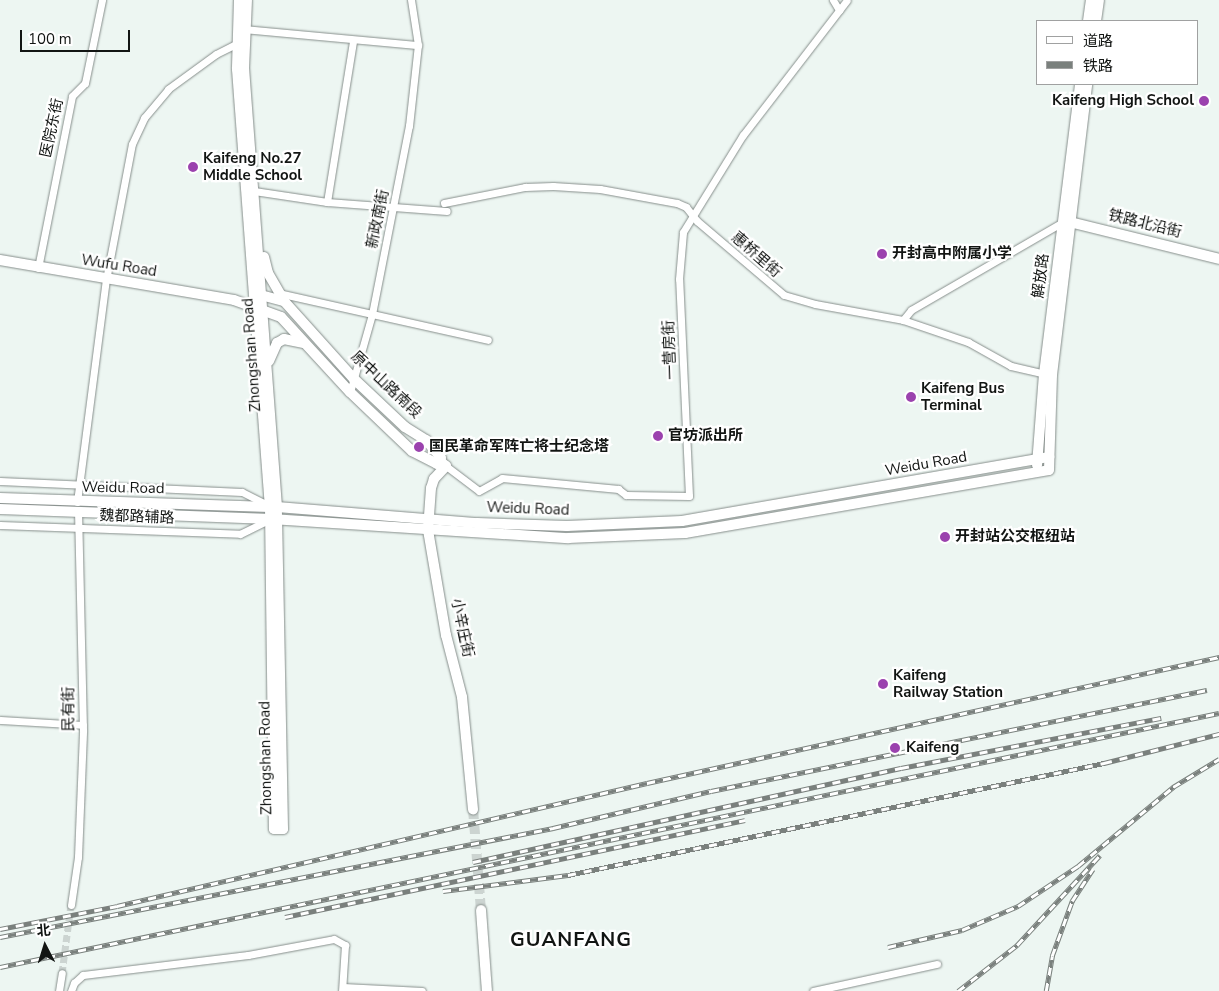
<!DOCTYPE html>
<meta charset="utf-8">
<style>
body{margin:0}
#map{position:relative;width:1219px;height:991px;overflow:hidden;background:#edf6f2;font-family:"Nunito Sans","Noto Sans SC",sans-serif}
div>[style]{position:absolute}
.street-tunnel>*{height:7px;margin-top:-3.5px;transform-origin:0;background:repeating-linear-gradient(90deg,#ccd4d1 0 7px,transparent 0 10.5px)}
.secondary-tunnel>*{height:10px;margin-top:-5px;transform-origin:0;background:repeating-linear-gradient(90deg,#ccd4d1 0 10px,transparent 0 15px)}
.roads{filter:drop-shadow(0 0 1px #868e8b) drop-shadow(0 0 1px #868e8b)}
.street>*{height:7px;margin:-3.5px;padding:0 3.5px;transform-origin:3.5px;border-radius:3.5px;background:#fff}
.secondary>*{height:10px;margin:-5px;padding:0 5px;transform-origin:5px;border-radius:5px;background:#fff}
.rail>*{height:4.5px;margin-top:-2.25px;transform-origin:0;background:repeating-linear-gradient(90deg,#fff 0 8px,#7a807d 0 16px);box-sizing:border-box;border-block:1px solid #7a807d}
.dots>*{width:14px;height:14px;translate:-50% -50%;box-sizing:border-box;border:2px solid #fff;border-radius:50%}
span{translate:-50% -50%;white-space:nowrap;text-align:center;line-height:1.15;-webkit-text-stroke:4.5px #fff;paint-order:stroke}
.poi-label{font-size:15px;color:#121513;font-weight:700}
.right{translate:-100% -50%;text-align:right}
.left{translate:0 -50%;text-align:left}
.street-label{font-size:15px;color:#121513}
.district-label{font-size:20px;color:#121513;font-weight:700;letter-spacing:1px}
.legend{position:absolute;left:1036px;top:20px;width:162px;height:65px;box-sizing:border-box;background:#fff;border:1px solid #a0a1a1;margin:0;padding:6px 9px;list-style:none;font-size:15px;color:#121513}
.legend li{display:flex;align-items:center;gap:10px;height:25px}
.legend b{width:25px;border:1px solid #a0a1a1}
.north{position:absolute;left:20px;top:921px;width:50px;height:50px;-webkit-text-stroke:4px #fff;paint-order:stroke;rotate:355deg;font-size:14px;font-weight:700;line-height:20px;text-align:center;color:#121513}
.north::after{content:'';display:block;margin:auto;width:18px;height:22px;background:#121513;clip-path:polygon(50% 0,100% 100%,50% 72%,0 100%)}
.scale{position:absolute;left:20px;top:30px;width:110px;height:22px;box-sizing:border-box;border:2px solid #121513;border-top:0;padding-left:6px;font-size:15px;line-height:18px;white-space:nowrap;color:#121513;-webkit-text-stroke:4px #fff;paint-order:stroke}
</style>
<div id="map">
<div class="street-tunnel">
<i style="left:62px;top:973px;width:69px;rotate:-82.5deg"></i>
</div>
<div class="secondary-tunnel">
<i style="left:473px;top:809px;width:101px;rotate:85.5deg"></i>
</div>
<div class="roads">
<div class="street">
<i style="left:833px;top:0;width:12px;rotate:59deg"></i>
<i style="left:244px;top:29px;width:175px;rotate:5.3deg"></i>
<i style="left:254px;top:191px;width:74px;rotate:8.6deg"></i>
<i style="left:327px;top:202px;width:120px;rotate:4.3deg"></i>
<i style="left:327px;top:202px;width:163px;rotate:-80.8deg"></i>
<i style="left:444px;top:203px;width:83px;rotate:-11.2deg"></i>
<i style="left:525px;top:187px;width:28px;rotate:-2deg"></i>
<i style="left:553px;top:186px;width:47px;rotate:3.7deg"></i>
<i style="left:600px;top:189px;width:78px;rotate:10.3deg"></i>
<i style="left:677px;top:203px;width:10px;rotate:24deg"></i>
<i style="left:686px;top:207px;width:18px;rotate:52deg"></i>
<i style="left:697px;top:221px;width:114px;rotate:40.4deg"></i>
<i style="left:784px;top:295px;width:32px;rotate:16deg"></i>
<i style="left:815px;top:304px;width:89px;rotate:10.3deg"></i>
<i style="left:903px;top:320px;width:69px;rotate:18.7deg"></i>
<i style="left:968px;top:342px;width:49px;rotate:29.2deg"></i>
<i style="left:1011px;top:366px;width:36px;rotate:13deg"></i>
<i style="left:38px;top:268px;width:175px;rotate:-78.8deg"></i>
<i style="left:72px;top:96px;width:18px;rotate:-45deg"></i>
<i style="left:85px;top:83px;width:85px;rotate:-78.4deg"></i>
<i style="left:278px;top:293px;width:215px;rotate:12.6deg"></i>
<i style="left:903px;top:320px;width:13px;rotate:-51deg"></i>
<i style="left:911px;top:310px;width:176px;rotate:-30.1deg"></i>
<i style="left:350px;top:392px;width:81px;rotate:-74.2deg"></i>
<i style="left:372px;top:314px;width:192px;rotate:-78.9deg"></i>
<i style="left:409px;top:126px;width:81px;rotate:-83.7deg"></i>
<i style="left:418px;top:45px;width:46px;rotate:-98.8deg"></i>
<i style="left:446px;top:466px;width:41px;rotate:37.1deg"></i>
<i style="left:479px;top:491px;width:26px;rotate:-29deg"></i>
<i style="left:502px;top:478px;width:117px;rotate:5.4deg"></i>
<i style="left:618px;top:489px;width:10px;rotate:37deg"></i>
<i style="left:626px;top:495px;width:63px;rotate:0.9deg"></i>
<i style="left:689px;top:496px;width:217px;rotate:-92.6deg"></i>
<i style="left:679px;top:279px;width:47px;rotate:-85.1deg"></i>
<i style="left:683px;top:232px;width:114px;rotate:-58.3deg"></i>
<i style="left:743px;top:135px;width:170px;rotate:-52.4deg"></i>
<i style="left:0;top:481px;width:242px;rotate:2.6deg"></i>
<i style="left:242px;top:492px;width:29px;rotate:27deg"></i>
<i style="left:77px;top:502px;width:224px;rotate:-82.6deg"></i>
<i style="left:106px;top:280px;width:138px;rotate:-79.2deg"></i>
<i style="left:132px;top:144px;width:29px;rotate:-65deg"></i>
<i style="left:144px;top:118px;width:38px;rotate:-50deg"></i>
<i style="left:168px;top:89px;width:59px;rotate:-36.1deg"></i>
<i style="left:216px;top:54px;width:22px;rotate:-27deg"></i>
<i style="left:0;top:525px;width:240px;rotate:2.1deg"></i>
<i style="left:240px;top:534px;width:32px;rotate:-26deg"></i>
<i style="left:0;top:720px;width:83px;rotate:3.4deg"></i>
<i style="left:71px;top:905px;width:49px;rotate:-81.7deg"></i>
<i style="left:78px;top:857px;width:127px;rotate:-87.7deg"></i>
<i style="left:83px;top:730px;width:217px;rotate:-91.3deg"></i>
<i style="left:343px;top:987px;width:79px;rotate:2.9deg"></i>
<i style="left:59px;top:991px;width:18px;rotate:-81deg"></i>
<i style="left:71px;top:991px;width:9px;rotate:-69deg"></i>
<i style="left:74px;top:983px;width:12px;rotate:-42deg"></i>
<i style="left:83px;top:975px;width:166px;rotate:-6.9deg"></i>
<i style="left:248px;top:955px;width:87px;rotate:-10.5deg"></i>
<i style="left:334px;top:939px;width:13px;rotate:29deg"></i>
<i style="left:345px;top:945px;width:46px;rotate:93.7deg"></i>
<i style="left:813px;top:991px;width:127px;rotate:-12.3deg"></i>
</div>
<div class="secondary">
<i style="left:239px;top:0;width:69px;rotate:91.7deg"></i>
<i style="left:237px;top:69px;width:439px;rotate:85.7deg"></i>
<i style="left:270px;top:507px;width:322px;rotate:89.3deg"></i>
<i style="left:274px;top:829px;width:9px"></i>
<i style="left:283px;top:829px;width:322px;rotate:-91.1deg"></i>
<i style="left:277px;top:507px;width:440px;rotate:-94.3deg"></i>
<i style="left:244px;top:68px;width:68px;rotate:-87.5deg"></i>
<i style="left:1088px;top:21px;width:21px;rotate:-82deg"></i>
<i style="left:1096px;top:21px;width:21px;rotate:-82deg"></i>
<i style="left:1066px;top:221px;width:158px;rotate:13.9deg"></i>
<i style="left:264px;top:257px;width:16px;rotate:76deg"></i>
<i style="left:268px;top:273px;width:32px;rotate:60deg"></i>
<i style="left:0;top:260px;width:237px;rotate:9.7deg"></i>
<i style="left:234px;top:300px;width:50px;rotate:19.9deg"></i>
<i style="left:281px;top:317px;width:102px;rotate:47.4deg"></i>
<i style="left:350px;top:392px;width:86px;rotate:43.6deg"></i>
<i style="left:412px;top:451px;width:28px;rotate:27deg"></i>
<i style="left:437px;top:464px;width:4px;rotate:-45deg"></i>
<i style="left:257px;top:294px;width:28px;rotate:15deg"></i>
<i style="left:284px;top:301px;width:105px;rotate:48.1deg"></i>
<i style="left:354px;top:379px;width:70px;rotate:43.3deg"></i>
<i style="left:405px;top:427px;width:25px;rotate:32deg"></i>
<i style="left:426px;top:440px;width:23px;rotate:50deg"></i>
<i style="left:441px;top:458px;width:3px;rotate:108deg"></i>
<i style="left:269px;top:361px;width:20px;rotate:-66deg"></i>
<i style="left:277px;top:343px;width:8px;rotate:-30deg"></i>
<i style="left:284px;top:339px;width:19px;rotate:12deg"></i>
<i style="left:440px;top:461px;width:8px;rotate:40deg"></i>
<i style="left:446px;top:466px;width:18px;rotate:133deg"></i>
<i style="left:434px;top:479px;width:9px;rotate:108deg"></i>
<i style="left:431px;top:488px;width:42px;rotate:94.1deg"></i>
<i style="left:428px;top:530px;width:107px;rotate:80.3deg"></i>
<i style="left:446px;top:635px;width:64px;rotate:75.5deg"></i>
<i style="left:462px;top:697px;width:113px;rotate:84.4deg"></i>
<i style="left:1037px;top:465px;width:91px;rotate:-85.6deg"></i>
<i style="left:1044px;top:374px;width:292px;rotate:-82.9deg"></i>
<i style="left:0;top:498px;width:277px;rotate:1.9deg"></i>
<i style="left:277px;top:507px;width:201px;rotate:4.6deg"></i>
<i style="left:477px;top:523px;width:90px;rotate:1.9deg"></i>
<i style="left:567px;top:526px;width:115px;rotate:-2.5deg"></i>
<i style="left:682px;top:521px;width:373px;rotate:-9.9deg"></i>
<i style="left:0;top:509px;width:271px;rotate:2.1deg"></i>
<i style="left:271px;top:519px;width:298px;rotate:3.7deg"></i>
<i style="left:568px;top:538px;width:117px;rotate:-2.4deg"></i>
<i style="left:685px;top:533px;width:369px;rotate:-9.8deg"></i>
<i style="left:1049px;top:470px;width:95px;rotate:-88.2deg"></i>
<i style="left:1052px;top:375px;width:293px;rotate:-83.1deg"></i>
<i style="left:481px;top:910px;width:81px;rotate:85.8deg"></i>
</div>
</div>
<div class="rail">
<i style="left:473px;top:862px;width:438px;rotate:-12.4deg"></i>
<i style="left:901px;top:768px;width:265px;rotate:-10.9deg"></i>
<i style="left:443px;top:891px;width:126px;rotate:-7.3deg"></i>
<i style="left:568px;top:875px;width:548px;rotate:-11.8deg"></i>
<i style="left:1104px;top:763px;width:119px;rotate:-14.2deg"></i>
<i style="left:285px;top:917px;width:470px;rotate:-11.9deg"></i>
<i style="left:0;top:929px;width:119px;rotate:-11.1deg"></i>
<i style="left:117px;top:906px;width:544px;rotate:-13.07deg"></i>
<i style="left:647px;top:783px;width:586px;rotate:-12.42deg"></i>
<i style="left:0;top:937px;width:564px;rotate:-11.15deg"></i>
<i style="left:553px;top:828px;width:162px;rotate:-13.2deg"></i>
<i style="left:711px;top:791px;width:506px;rotate:-11.51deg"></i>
<i style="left:888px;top:947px;width:76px;rotate:-12.9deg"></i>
<i style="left:962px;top:930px;width:61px;rotate:-23.2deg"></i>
<i style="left:1018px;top:906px;width:72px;rotate:-33.7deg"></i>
<i style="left:1078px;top:866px;width:124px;rotate:-39.7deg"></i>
<i style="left:1173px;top:787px;width:54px;rotate:-31.3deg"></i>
<i style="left:0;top:967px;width:1245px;rotate:-11.77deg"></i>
<i style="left:958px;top:991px;width:75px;rotate:-37.9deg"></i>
<i style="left:1017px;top:945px;width:122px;rotate:-47.3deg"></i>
<i style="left:1046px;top:991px;width:36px;rotate:-80deg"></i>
<i style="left:1052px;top:956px;width:59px;rotate:-70deg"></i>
<i style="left:1072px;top:901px;width:38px;rotate:-57deg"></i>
</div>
<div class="dots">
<i style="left:1204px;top:101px;background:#9b42ae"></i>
<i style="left:193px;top:167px;background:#9b42ae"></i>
<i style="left:882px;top:254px;background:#9b42ae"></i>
<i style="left:911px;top:397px;background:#9b42ae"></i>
<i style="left:658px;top:436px;background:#9b42ae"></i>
<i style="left:419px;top:447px;background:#9b42ae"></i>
<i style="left:945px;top:537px;background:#9b42ae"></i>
<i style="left:883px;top:684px;background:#9b42ae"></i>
<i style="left:895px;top:748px;background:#9b42ae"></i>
</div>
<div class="poi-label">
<span class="right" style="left:1194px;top:101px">Kaifeng High School</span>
<span class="left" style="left:203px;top:167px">Kaifeng No.27<br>Middle School</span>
<span class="left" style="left:892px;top:254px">开封高中附属小学</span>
<span class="left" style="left:921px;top:397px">Kaifeng Bus<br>Terminal</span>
<span class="left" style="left:668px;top:436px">官坊派出所</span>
<span class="left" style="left:429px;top:447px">国民革命军阵亡将士纪念塔</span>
<span class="left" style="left:955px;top:537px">开封站公交枢纽站</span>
<span class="left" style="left:893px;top:684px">Kaifeng<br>Railway Station</span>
<span class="left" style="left:906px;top:748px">Kaifeng</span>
</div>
<div class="street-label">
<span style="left:52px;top:128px;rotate:-78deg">医院东街</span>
<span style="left:378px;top:219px;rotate:-78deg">新政南街</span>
<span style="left:1145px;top:224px;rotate:14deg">铁路北沿街</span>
<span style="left:756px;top:255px;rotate:41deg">惠桥里街</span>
<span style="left:119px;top:266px;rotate:9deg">Wufu Road</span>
<span style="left:1041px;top:276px;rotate:-83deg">解放路</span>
<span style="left:670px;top:350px;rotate:-92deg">一营房街</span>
<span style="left:252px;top:355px;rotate:-94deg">Zhongshan Road</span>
<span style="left:386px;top:385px;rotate:43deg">原中山路南段</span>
<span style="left:926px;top:464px;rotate:-10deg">Weidu Road</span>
<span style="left:123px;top:488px;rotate:1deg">Weidu Road</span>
<span style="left:528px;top:509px;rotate:2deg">Weidu Road</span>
<span style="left:137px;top:517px;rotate:2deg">魏都路辅路</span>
<span style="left:462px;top:628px;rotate:78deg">小辛庄街</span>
<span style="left:69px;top:709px;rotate:-90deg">民有街</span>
<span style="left:266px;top:758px;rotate:-91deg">Zhongshan Road</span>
</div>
<div class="district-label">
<span style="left:571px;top:939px">GUANFANG</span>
</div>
<ul class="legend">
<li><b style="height:6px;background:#fff"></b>道路</li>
<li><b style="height:6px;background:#7a807d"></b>铁路</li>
</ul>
<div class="north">北</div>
<div class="scale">100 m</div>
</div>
